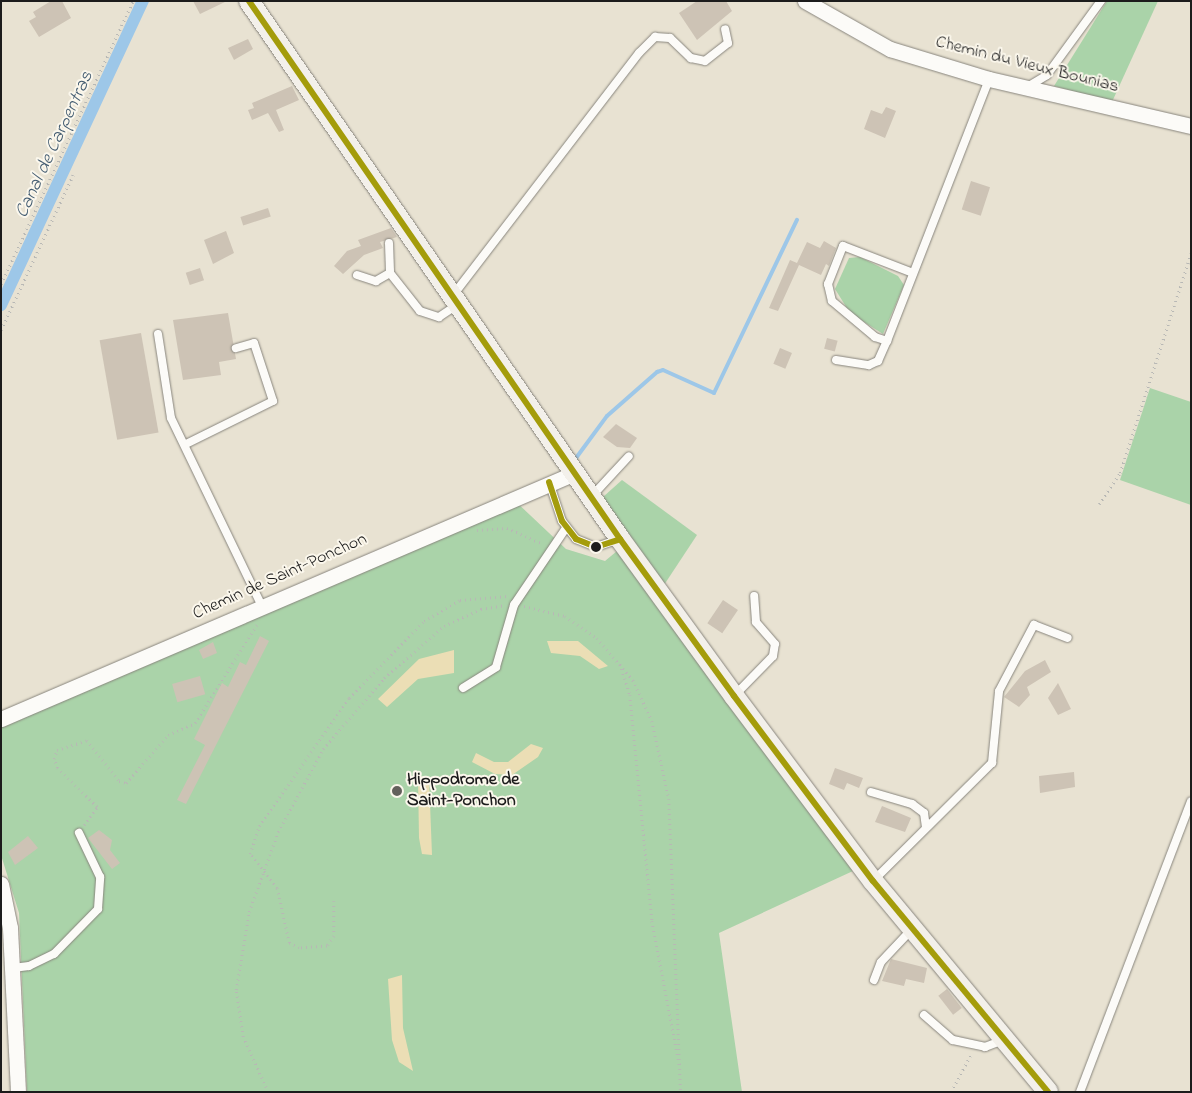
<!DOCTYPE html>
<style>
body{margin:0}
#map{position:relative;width:1192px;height:1093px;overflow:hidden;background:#e8e2d2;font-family:"Indie Flower",sans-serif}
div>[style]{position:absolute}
.green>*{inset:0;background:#aad3a9}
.sand>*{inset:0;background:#ebdeb5}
.stream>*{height:4px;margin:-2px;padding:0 2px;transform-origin:2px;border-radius:2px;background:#9dc7e8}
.canal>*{height:12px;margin:-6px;padding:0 6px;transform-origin:6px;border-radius:6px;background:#9dc7e8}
.building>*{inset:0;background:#cdc3b5;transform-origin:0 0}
.path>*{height:2.5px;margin-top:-1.25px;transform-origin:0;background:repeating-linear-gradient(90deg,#b8b8b5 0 1px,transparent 0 5px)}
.roads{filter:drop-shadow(0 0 1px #88857d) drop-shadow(0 0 1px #88857d)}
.service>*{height:8px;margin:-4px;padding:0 4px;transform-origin:4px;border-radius:4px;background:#fcfbf8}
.minor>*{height:15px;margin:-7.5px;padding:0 7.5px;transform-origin:7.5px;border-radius:7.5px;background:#fcfbf8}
.secondary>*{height:20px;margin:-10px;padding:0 10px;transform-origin:10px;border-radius:10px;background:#f3f0ea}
.bus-1>*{height:6px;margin:-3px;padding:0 3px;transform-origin:3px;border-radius:3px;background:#a49c0b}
.dots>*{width:14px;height:14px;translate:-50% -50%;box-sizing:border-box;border:2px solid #fbf7ec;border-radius:50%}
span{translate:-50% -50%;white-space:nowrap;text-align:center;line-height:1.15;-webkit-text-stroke:4px #fbf7ec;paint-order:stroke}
.street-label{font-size:18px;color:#1c1c1c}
.poi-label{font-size:18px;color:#1c1c1c;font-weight:700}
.left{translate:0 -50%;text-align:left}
.water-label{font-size:19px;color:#435c71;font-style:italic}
.frame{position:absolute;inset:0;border:2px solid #1c1c1c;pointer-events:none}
</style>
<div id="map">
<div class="green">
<i style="clip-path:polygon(1107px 1px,1158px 1px,1112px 102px,1054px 86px)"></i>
<i style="clip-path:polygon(860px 257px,898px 276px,904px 285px,883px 334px,850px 313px,835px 289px,849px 258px)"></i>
<i style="clip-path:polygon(1150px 388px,1191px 402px,1191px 505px,1120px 480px)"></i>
<i style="clip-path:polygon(622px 480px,697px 535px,664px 585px,603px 497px)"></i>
<i style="clip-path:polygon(513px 499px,566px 549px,605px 561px,617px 551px,853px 871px,719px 933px,742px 1092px,27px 1092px,19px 913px,1px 855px,1px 727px)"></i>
</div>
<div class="sand">
<i style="clip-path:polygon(547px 641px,578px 641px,608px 666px,599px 669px,580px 656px,551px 653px)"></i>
<i style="clip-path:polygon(454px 650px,454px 673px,418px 679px,387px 707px,378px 699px,419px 659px)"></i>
<i style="clip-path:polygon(531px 744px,543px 748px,538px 757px,512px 775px,495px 774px,472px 762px,476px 753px,494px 762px,508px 762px)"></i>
<i style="clip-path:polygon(427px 776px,429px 778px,432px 855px,422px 854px,419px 838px,418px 777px)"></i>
<i style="clip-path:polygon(402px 975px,403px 1028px,413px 1071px,399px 1062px,392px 1040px,388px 979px)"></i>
</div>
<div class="stream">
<i style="left:576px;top:458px;width:52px;rotate:-53.6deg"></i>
<i style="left:607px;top:416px;width:67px;rotate:-41.3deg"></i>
<i style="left:657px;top:372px;width:6px;rotate:-18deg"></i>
<i style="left:663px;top:370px;width:56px;rotate:24.3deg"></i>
<i style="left:714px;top:393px;width:192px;rotate:-64.4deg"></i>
</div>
<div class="canal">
<i style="left:1px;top:305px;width:336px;rotate:-65deg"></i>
</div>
<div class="building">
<i style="clip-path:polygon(51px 1px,62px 1px,71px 18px,39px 37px,29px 21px,36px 17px,33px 12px)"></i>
<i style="clip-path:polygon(193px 1px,227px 1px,200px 14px)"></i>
<i style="clip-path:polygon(697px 1px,726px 1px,732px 11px,697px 40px,679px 13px)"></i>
<i style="clip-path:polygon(248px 39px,253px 49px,234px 60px,228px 48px)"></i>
<i style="clip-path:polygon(292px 86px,299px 100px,276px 110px,284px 130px,279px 132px,268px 113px,252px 120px,248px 110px,254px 108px,252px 103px)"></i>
<i style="clip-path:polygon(886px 107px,896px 111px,885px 138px,864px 129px,871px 110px,882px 114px)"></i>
<i style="left:971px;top:181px;width:20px;height:30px;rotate:18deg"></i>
<i style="left:268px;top:208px;width:9px;height:29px;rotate:72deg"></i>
<i style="clip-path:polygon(391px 228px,397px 237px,380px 242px,383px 248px,364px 255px,343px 274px,334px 266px,347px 251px,361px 246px,358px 240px)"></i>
<i style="clip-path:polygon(226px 231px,234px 253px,213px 264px,204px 240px)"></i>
<i style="clip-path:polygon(824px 241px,836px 248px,829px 266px,826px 264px,821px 275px,799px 265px,778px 311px,769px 308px,790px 260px,797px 263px,807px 242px,820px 248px)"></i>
<i style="left:200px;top:268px;width:13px;height:15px;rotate:72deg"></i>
<i style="clip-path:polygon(228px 313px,236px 359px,219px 362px,221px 375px,183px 380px,173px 320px)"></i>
<i style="left:141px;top:333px;width:101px;height:42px;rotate:80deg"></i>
<i style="left:827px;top:338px;width:11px;height:11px;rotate:15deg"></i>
<i style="left:780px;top:348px;width:13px;height:17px;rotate:23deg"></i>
<i style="clip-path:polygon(616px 424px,637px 438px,630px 448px,617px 447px,603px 437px)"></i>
<i style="left:723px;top:600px;width:18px;height:28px;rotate:34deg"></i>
<i style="clip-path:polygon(260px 636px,269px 641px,186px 804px,177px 800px,205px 745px,194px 739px,222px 683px,228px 687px,240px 662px,246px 665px)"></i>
<i style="clip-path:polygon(213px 642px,217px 653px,203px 659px,199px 650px)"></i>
<i style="clip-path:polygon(1045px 660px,1051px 672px,1027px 687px,1030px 695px,1019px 707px,1004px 697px,1025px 671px)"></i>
<i style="left:200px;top:676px;width:19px;height:29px;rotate:74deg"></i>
<i style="clip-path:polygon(1058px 683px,1071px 709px,1058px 715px,1048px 698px)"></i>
<i style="clip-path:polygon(835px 768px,863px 778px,859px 788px,847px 783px,844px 790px,829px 784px)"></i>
<i style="clip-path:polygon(1074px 772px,1075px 787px,1040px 793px,1039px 776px)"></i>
<i style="clip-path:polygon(882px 806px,911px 818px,905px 832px,875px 822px)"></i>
<i style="clip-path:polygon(99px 830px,112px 840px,110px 850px,120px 863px,112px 869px,88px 838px)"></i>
<i style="clip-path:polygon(28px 836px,38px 848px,15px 865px,8px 852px)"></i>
<i style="clip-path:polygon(891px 959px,927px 968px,924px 983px,906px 979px,904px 986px,882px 981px)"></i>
<i style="left:947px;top:989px;width:24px;height:11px;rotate:52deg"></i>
</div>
<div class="path">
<i style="left:1px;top:284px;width:312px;rotate:-65deg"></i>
<i style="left:1px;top:330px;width:171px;rotate:-65.1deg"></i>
<i style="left:1099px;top:504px;width:37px;rotate:-56deg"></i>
<i style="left:1120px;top:473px;width:231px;rotate:-72.1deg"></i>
<i style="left:477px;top:530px;width:30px;rotate:-4deg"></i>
<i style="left:507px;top:528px;width:39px;rotate:24deg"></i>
<i style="left:524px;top:606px;width:42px;rotate:13.7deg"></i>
<i style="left:565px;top:616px;width:39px;rotate:35deg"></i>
<i style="left:597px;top:638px;width:55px;rotate:49.4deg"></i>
<i style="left:633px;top:680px;width:45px;rotate:65.1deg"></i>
<i style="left:652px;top:721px;width:80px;rotate:77.7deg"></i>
<i style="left:669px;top:799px;width:293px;rotate:87.7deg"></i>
<i style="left:620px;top:664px;width:33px;rotate:72deg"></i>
<i style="left:630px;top:695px;width:227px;rotate:84.4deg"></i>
<i style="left:652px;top:921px;width:150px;rotate:79.2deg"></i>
<i style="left:84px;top:825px;width:22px;rotate:-54deg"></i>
<i style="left:97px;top:807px;width:56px;rotate:-135.7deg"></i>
<i style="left:57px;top:768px;width:9px;rotate:-108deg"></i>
<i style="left:54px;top:759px;width:9px;rotate:-72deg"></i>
<i style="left:57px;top:750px;width:32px;rotate:-18deg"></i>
<i style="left:87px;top:740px;width:52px;rotate:52deg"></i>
<i style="left:119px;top:781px;width:7px;rotate:16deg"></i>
<i style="left:126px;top:783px;width:64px;rotate:-48.8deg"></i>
<i style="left:168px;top:735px;width:30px;rotate:-24deg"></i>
<i style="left:195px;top:723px;width:117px;rotate:-57.9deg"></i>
<i style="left:334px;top:901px;width:35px;rotate:90deg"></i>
<i style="left:334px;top:936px;width:12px;rotate:125deg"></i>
<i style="left:327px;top:946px;width:28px;rotate:176deg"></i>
<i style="left:299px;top:948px;width:11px;rotate:-153deg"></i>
<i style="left:289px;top:943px;width:56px;rotate:-102.3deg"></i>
<i style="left:277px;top:888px;width:43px;rotate:-128.5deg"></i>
<i style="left:250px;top:854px;width:29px;rotate:-72deg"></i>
<i style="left:259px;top:826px;width:156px;rotate:-54.9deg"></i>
<i style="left:349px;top:698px;width:107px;rotate:-45.8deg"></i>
<i style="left:424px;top:621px;width:42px;rotate:-30.3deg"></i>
<i style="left:460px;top:600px;width:48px;rotate:-4.8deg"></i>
<i style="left:268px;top:1092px;width:60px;rotate:-114.4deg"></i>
<i style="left:243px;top:1037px;width:48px;rotate:-98.5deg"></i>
<i style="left:236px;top:990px;width:79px;rotate:-80.5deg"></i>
<i style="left:249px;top:912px;width:85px;rotate:-70.1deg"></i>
<i style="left:278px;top:832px;width:94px;rotate:-61.5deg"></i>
<i style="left:323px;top:749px;width:94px;rotate:-49.3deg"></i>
<i style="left:384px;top:678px;width:79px;rotate:-40.9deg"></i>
<i style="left:444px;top:626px;width:41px;rotate:-24.7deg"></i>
<i style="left:481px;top:609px;width:25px;rotate:-9deg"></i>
<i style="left:951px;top:1092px;width:43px;rotate:-62.2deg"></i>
</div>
<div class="roads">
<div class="service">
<i style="left:1029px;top:86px;width:21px;rotate:-31deg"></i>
<i style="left:1047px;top:75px;width:92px;rotate:-53.9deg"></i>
<i style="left:389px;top:243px;width:30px;rotate:88deg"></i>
<i style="left:913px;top:273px;width:75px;rotate:-158.9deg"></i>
<i style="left:843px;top:246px;width:41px;rotate:111.5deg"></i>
<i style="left:828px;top:284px;width:17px;rotate:77deg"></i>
<i style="left:832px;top:301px;width:56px;rotate:39.9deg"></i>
<i style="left:875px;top:337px;width:13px;rotate:18deg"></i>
<i style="left:887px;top:341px;width:281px;rotate:-68.7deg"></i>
<i style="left:357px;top:275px;width:20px;rotate:18deg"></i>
<i style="left:376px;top:281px;width:16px;rotate:-30deg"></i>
<i style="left:390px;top:273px;width:48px;rotate:51.7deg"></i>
<i style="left:420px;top:311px;width:20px;rotate:18deg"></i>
<i style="left:439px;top:317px;width:22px;rotate:-34deg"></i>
<i style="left:454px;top:294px;width:304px;rotate:-52.5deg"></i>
<i style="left:639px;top:53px;width:23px;rotate:-45deg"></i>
<i style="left:655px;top:37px;width:15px;rotate:4deg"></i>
<i style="left:670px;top:38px;width:29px;rotate:44deg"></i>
<i style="left:691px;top:58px;width:14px;rotate:12deg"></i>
<i style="left:705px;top:61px;width:29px;rotate:-38deg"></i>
<i style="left:728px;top:43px;width:14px;rotate:-102deg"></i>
<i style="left:158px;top:334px;width:85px;rotate:81.2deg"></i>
<i style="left:171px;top:418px;width:209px;rotate:64.2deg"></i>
<i style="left:836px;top:360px;width:33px;rotate:9deg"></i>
<i style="left:869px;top:365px;width:10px;rotate:-24deg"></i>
<i style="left:878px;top:361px;width:22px;rotate:-66deg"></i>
<i style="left:186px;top:444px;width:97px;rotate:-26.3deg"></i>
<i style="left:273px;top:401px;width:61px;rotate:-108.1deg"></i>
<i style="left:254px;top:343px;width:19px;rotate:164deg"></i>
<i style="left:549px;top:482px;width:41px;rotate:71.6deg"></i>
<i style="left:562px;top:521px;width:23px;rotate:52deg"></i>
<i style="left:576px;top:539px;width:22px;rotate:22deg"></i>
<i style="left:596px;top:547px;width:24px;rotate:-19deg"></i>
<i style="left:592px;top:496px;width:54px;rotate:-47.2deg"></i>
<i style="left:463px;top:688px;width:39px;rotate:-32deg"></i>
<i style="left:496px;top:667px;width:65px;rotate:-73.8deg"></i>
<i style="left:514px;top:605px;width:93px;rotate:-56deg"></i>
<i style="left:735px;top:695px;width:54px;rotate:-45.7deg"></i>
<i style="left:773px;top:656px;width:12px;rotate:-81deg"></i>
<i style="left:775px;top:644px;width:29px;rotate:-131deg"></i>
<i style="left:756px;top:622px;width:26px;rotate:-94deg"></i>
<i style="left:871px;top:792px;width:43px;rotate:16.3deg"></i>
<i style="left:912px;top:804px;width:15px;rotate:37deg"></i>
<i style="left:924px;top:813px;width:14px;rotate:82deg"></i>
<i style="left:873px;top:881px;width:168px;rotate:-44.8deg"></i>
<i style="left:992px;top:763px;width:72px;rotate:-84.4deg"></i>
<i style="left:999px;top:691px;width:75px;rotate:-62.1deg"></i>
<i style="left:1034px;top:625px;width:36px;rotate:21deg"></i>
<i style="left:13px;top:968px;width:16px;rotate:-7deg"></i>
<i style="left:29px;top:966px;width:28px;rotate:-26deg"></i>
<i style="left:54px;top:954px;width:63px;rotate:-45.6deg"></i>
<i style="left:98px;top:909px;width:32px;rotate:-86deg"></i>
<i style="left:100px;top:877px;width:49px;rotate:-115.5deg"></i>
<i style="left:874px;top:980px;width:19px;rotate:-69deg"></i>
<i style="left:881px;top:962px;width:44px;rotate:-46.8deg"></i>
<i style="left:924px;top:1015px;width:38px;rotate:41deg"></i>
<i style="left:953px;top:1040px;width:33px;rotate:12deg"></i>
<i style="left:985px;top:1047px;width:19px;rotate:-21deg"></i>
<i style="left:1080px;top:1092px;width:311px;rotate:-69.1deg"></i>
</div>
<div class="minor">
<i style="left:805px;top:1px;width:98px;rotate:29.5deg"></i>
<i style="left:890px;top:49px;width:103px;rotate:16.9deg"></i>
<i style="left:989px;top:79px;width:207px;rotate:13.1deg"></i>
<i style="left:1px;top:719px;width:624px;rotate:-23.2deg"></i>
<i style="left:1px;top:884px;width:45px;rotate:78.4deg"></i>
<i style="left:10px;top:928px;width:164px;rotate:87.2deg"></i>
</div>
<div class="secondary">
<i style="left:249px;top:1px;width:654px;rotate:55.41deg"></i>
<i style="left:620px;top:539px;width:194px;rotate:54deg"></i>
<i style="left:734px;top:696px;width:231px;rotate:53.1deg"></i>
<i style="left:873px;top:881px;width:274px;rotate:50.3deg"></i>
</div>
</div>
<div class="bus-1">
<i style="left:249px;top:1px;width:654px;rotate:55.41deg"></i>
<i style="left:620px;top:539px;width:194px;rotate:54deg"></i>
<i style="left:734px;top:696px;width:231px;rotate:53.1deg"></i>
<i style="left:873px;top:881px;width:274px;rotate:50.3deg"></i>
<i style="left:549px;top:482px;width:41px;rotate:71.6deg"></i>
<i style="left:562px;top:521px;width:23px;rotate:52deg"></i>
<i style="left:576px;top:539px;width:22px;rotate:22deg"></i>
<i style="left:596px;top:547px;width:25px;rotate:-18deg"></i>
</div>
<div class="dots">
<i style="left:596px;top:547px;background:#1c1c1c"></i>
<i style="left:397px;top:791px;background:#63615c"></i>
</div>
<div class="street-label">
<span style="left:1027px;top:65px;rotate:14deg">Chemin du Vieux Bounias</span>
<span style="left:280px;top:577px;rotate:-24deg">Chemin de Saint-Ponchon</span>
</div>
<div class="poi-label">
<span class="left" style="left:407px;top:791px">Hippodrome de<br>Saint-Ponchon</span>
</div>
<div class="water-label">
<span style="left:55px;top:145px;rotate:-65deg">Canal de Carpentras</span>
</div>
<div class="frame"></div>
</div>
